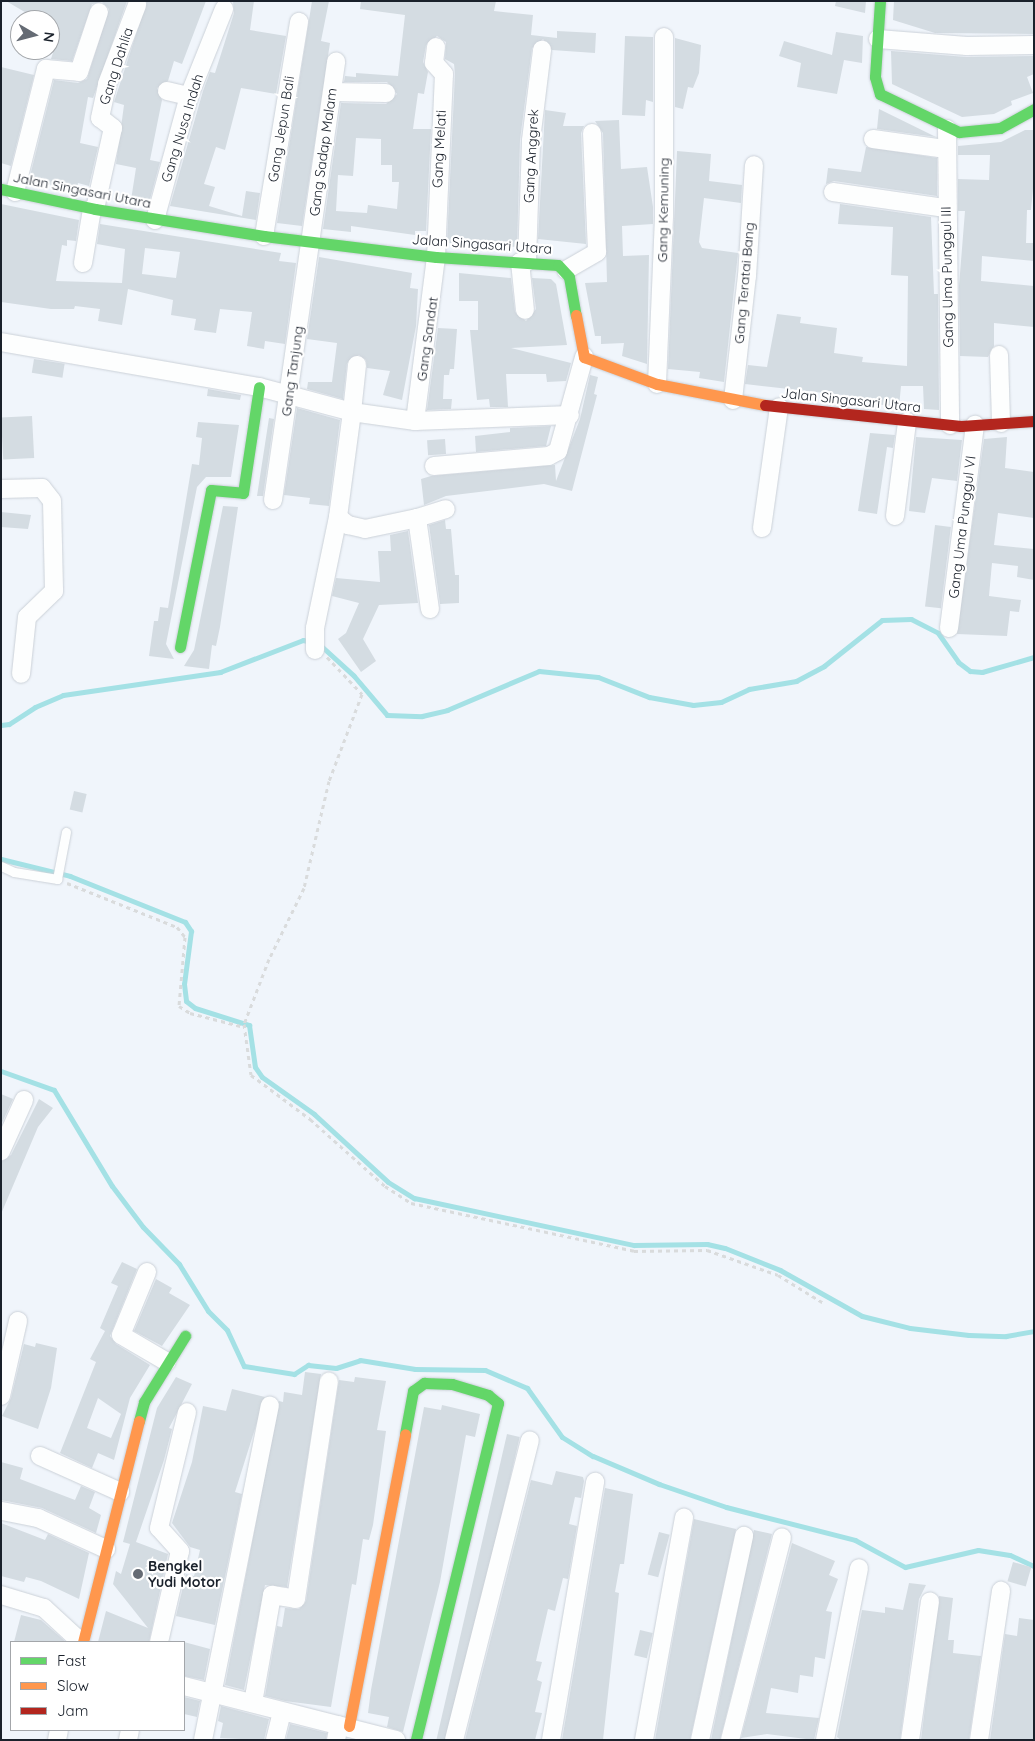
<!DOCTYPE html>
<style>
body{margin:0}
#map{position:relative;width:1035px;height:1741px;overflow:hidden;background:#f0f5fb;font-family:Quicksand,sans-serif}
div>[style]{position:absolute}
.stream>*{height:5px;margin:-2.5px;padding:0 2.5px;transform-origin:2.5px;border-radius:2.5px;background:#a4e1e5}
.building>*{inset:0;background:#d4dce2;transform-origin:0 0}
.path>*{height:3px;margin-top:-1.5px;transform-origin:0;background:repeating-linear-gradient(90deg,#d9dbdc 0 4px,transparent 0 8px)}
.roads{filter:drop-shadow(0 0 1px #cbd1d8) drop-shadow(0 0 1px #cbd1d8)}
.lane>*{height:9px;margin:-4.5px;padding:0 4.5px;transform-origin:4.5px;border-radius:4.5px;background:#fdfefe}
.street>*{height:18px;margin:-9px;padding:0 9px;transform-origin:9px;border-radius:9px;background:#fdfefe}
.fast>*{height:11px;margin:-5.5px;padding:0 5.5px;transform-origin:5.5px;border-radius:5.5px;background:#63d668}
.slow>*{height:11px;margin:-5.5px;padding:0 5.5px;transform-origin:5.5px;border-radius:5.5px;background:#ff974d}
.jam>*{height:11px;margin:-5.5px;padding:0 5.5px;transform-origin:5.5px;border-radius:5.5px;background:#b3261e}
.dots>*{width:14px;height:14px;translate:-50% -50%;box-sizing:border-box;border:2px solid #fff;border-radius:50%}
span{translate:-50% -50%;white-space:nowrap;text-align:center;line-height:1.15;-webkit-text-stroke:4.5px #fff;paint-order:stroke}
.street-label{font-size:14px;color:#1a212b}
.poi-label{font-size:14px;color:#1a212b;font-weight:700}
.left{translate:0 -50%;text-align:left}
.frame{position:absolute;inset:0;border:2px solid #1a212b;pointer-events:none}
.legend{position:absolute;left:10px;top:1641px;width:175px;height:90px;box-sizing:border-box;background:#fff;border:1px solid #a3a6aa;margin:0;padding:6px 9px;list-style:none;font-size:15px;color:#1a212b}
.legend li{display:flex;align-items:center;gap:10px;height:25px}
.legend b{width:25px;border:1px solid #a3a6aa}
.north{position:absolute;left:10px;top:10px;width:50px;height:50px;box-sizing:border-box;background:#fff;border:1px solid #a3a6aa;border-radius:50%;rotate:98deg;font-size:14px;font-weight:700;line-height:20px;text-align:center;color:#1a212b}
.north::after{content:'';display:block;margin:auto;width:18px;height:22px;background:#656b74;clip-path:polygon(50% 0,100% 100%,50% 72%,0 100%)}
</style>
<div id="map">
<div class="stream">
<i style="left:319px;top:644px;width:47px;rotate:42.4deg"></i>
<i style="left:354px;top:676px;width:51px;rotate:49.8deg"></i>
<i style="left:387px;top:715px;width:35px;rotate:2deg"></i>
<i style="left:422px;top:716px;width:26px;rotate:-13deg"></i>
<i style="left:447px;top:710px;width:100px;rotate:-23deg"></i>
<i style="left:539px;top:671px;width:59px;rotate:5.8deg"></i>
<i style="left:598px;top:677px;width:55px;rotate:21.4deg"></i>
<i style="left:649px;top:697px;width:45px;rotate:10.3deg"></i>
<i style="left:693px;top:705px;width:28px;rotate:-6deg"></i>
<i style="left:721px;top:702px;width:31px;rotate:-25deg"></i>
<i style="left:749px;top:689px;width:48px;rotate:-9.7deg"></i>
<i style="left:796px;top:681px;width:32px;rotate:-28deg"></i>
<i style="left:824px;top:666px;width:74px;rotate:-38.4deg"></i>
<i style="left:882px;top:620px;width:29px;rotate:-2deg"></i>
<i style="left:911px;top:619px;width:30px;rotate:27deg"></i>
<i style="left:938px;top:633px;width:35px;rotate:55deg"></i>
<i style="left:958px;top:662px;width:15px;rotate:37deg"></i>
<i style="left:970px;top:671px;width:12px;rotate:5deg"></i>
<i style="left:982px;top:672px;width:54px;rotate:-16.1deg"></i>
<i style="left:1px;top:725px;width:8px;rotate:-7deg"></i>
<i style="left:9px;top:724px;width:31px;rotate:-33deg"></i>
<i style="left:35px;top:707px;width:30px;rotate:-23deg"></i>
<i style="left:63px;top:695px;width:159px;rotate:-8.3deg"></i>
<i style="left:220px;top:672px;width:89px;rotate:-21.1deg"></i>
<i style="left:303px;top:640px;width:8px;rotate:14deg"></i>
<i style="left:1px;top:859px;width:71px;rotate:13.8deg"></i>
<i style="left:70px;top:876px;width:124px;rotate:21.8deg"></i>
<i style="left:185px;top:922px;width:11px;rotate:56deg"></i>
<i style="left:191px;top:931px;width:53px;rotate:97.5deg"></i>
<i style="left:184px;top:984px;width:17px;rotate:83deg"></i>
<i style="left:186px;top:1001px;width:11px;rotate:38deg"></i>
<i style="left:195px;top:1008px;width:57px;rotate:17.5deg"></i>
<i style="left:249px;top:1025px;width:42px;rotate:81.9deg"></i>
<i style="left:255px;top:1067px;width:12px;rotate:55deg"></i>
<i style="left:262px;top:1077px;width:64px;rotate:35.4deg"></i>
<i style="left:314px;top:1114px;width:100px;rotate:42.6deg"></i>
<i style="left:388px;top:1182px;width:31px;rotate:32deg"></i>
<i style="left:414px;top:1198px;width:225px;rotate:12.1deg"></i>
<i style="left:634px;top:1245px;width:73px;rotate:-0.8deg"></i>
<i style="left:707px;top:1244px;width:18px;rotate:13deg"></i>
<i style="left:725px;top:1248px;width:59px;rotate:21.8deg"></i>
<i style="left:780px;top:1270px;width:94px;rotate:29.3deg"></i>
<i style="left:862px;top:1316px;width:49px;rotate:14deg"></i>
<i style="left:910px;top:1328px;width:59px;rotate:6.8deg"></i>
<i style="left:969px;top:1335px;width:37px;rotate:2deg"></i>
<i style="left:1006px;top:1336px;width:28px;rotate:-10deg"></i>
<i style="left:1px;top:1071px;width:56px;rotate:19.7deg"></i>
<i style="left:54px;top:1090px;width:112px;rotate:58.9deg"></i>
<i style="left:112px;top:1186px;width:51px;rotate:52.9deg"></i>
<i style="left:143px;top:1227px;width:52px;rotate:45.8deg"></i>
<i style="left:179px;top:1264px;width:55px;rotate:58.3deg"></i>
<i style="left:208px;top:1311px;width:27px;rotate:45deg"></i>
<i style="left:227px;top:1330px;width:40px;rotate:65deg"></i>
<i style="left:244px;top:1366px;width:51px;rotate:9.1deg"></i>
<i style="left:294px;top:1374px;width:17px;rotate:-33deg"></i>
<i style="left:308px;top:1365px;width:28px;rotate:6deg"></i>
<i style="left:336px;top:1368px;width:25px;rotate:-18deg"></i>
<i style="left:360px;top:1360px;width:56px;rotate:9.3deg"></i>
<i style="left:415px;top:1369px;width:70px;rotate:0.8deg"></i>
<i style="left:485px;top:1370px;width:46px;rotate:23.2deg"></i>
<i style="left:527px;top:1388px;width:60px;rotate:54.5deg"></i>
<i style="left:562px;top:1437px;width:36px;rotate:32deg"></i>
<i style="left:593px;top:1456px;width:72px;rotate:23deg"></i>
<i style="left:659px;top:1484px;width:71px;rotate:18.9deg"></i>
<i style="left:726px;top:1507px;width:133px;rotate:14.3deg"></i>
<i style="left:855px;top:1540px;width:57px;rotate:28.4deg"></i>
<i style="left:905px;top:1567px;width:75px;rotate:-13.1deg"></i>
<i style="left:978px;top:1550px;width:32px;rotate:9deg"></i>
<i style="left:1010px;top:1555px;width:26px;rotate:25deg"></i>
</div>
<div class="building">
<i style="clip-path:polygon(6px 1px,127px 1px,93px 98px,88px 97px,80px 143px,98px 147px,89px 186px,78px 183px,76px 190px,29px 180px,54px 80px,78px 83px,87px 79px,109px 9px,102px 2px,92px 4px,72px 61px,51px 59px,60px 30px,50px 20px,37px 14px,35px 18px)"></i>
<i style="clip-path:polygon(147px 1px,206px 1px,182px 64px,174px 61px,168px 81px,157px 88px,162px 100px,150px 160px,160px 162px,149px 203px,131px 200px,136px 168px,116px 164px,124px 105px,114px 102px)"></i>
<i style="clip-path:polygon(233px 1px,254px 1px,250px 30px,286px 36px,276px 94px,241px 88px,225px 150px,216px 147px,204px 184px,215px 187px,209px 206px,242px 216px,246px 191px,260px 193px,256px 220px,170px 206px,203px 91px,210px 72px,215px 73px,234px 13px)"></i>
<i style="clip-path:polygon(312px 1px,329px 1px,321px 41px,330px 43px,302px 226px,277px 223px)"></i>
<i style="clip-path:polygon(evenodd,361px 1px,496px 1px,494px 11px,533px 15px,531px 35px,557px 38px,557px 31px,596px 33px,595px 53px,552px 50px,543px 39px,532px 48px,520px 140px,517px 247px,447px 243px,455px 74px,454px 64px,445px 59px,446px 42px,437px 36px,426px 45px,423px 62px,428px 72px,424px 94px,418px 93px,413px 129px,431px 129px,426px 231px,415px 231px,415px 235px,351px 226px,351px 232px,323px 229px,341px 103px,386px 104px,397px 94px,387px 82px,344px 82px,345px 76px,356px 77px,356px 73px,398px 76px,405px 15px,360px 9px,361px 1px,356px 138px,381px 139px,381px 165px,392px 165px,392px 182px,399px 182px,397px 209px,368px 205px,367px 213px,336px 211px,338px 175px,353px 176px,356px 138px)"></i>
<i style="clip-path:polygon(836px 1px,866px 1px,865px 13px,835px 6px)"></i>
<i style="clip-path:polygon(894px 1px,1034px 1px,1034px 34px,935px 33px,893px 20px)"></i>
<i style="clip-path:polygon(836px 32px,863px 36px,862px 63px,844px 60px,837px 94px,797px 87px,801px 63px,779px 56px,784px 41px,832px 55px)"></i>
<i style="clip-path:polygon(625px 36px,653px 37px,653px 102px,646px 100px,645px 116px,622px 115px)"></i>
<i style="clip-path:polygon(675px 38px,701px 45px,699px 73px,693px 88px,688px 87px,683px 109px,675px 107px)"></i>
<i style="clip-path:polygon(891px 51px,966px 57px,1034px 56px,1034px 74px,1027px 77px,1033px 93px,1011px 101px,1012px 105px,994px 114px,962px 117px,892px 84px)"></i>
<i style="clip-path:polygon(1px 67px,34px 75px,11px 166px,1px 163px)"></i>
<i style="clip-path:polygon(879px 109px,936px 137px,877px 129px)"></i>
<i style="clip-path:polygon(545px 110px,566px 113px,563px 126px,584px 126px,581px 133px,586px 244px,538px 239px)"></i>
<i style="clip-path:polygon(619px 120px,621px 169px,647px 167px,653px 207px,653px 224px,622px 226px,623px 256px,649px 255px,647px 364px,622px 356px,624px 343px,601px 344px,601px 336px,595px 336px,585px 283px,607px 282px,603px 133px,595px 121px)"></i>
<i style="clip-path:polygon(1025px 130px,1034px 130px,1034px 178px,1031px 210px,1027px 210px,1026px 243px,1034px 243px,1034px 261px,982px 256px,981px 281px,1034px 286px,1034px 327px,994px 323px,994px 346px,988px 357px,960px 356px,959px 286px,965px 211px,958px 211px,958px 179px,989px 180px,990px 155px,958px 155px,958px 146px,1001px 142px)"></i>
<i style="clip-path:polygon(866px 147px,937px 158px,937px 196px,834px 181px,826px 184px,828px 168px,861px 172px)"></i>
<i style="clip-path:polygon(677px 151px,711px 154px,709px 181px,742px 185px,741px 203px,704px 198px,699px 242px,702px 248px,738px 253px,724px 382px,699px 378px,700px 372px,668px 369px)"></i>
<i style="clip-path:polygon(evenodd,1px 204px,79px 220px,76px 241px,67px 240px,67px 246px,62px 245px,56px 281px,122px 283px,125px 249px,97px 244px,100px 224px,281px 253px,279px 261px,296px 263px,285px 344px,265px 341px,264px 349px,247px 346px,252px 312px,220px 309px,216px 333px,194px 330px,196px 319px,171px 315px,173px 300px,128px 289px,122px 325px,98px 321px,100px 309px,75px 306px,74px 309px,51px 309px,1px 302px,1px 204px,145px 248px,180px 252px,176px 278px,142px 274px,145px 248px)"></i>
<i style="clip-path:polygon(840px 204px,931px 217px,934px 294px,938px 294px,939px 410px,924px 409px,923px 386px,901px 386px,899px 407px,860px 402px,861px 397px,745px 384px,748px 365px,767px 367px,777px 314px,801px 317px,800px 323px,837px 328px,834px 353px,863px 357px,862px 362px,907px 366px,908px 276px,891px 275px,893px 227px,838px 224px)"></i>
<i style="clip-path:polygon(319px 257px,412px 273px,410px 288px,418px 289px,416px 326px,402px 400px,383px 395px,390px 371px,367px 368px,366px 360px,359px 355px,347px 363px,343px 399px,307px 389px,308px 382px,332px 382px,337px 343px,307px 339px)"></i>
<i style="clip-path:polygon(459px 273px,511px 278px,515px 312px,526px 321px,536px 309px,532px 278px,551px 279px,556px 284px,567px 345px,511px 348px,571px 363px,566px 381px,547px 382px,546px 374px,506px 374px,508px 407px,490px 407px,489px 399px,477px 400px,470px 330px,478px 330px,478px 301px,459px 301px)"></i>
<i style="clip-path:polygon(438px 328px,457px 329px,454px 369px,450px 369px,449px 375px,444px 375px,443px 399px,452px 399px,451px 409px,427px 410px)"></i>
<i style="left:34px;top:359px;width:31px;height:14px;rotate:9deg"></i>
<i style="clip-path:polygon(590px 375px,598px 377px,594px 394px,597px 395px,572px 491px,544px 484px,446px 496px,424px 505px,421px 479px,431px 476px,555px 465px,556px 481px,580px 419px)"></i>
<i style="clip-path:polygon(208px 389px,241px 395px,240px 400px,207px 396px)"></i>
<i style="clip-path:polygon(297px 408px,340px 420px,329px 506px,309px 504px,310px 498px,284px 495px)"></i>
<i style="left:32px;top:416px;width:42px;height:31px;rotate:87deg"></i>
<i style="clip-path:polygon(269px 418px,274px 419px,263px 496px,257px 496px)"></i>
<i style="clip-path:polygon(198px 422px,239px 425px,231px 477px,206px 477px,197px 487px,166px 644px,174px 659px,149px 656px,154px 621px,158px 621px,160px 607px,168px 608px,192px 464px,199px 465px,202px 438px,196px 437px)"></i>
<i style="clip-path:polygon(551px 426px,546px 446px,476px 452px,475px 436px,510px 432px,510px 428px)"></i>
<i style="clip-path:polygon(870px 433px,895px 435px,893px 448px,887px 447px,877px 514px,858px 511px)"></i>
<i style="clip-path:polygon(916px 437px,962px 440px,957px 481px,932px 478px,925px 513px,909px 511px)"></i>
<i style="clip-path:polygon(1007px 437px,1005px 468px,1034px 472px,1034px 518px,998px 513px,994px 545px,1034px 549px,1034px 580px,1017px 577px,1018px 566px,992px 563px,989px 596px,1021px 600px,1019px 612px,1010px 611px,1007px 636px,957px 634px,984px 439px)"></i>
<i style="left:445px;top:439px;width:15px;height:18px;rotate:86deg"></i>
<i style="clip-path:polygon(223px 506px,238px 507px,220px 627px,216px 646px,212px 645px,209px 669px,184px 666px,194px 650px)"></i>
<i style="clip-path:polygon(1px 512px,31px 515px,28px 529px,1px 527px)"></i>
<i style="clip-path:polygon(445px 520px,446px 529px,451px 529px,455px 575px,459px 575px,459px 603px,440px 604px,429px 525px)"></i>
<i style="left:935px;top:525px;width:16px;height:82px;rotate:7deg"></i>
<i style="clip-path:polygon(408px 531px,418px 603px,379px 605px,363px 639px,376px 661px,361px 672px,338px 639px,346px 633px,359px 603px,332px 596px,336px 578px,380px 582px,378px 551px,391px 551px,390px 535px)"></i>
<i style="left:74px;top:791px;width:13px;height:19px;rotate:13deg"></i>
<i style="clip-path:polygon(1px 1094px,13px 1099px,1px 1125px)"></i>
<i style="clip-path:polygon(39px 1099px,53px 1108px,38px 1127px,1px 1214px,1px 1162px,11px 1155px)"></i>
<i style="clip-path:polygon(evenodd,122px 1262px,137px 1269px,110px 1336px,116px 1344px,150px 1365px,130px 1398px,114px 1460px,98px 1453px,92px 1468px,60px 1453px,96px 1362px,90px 1359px,105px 1331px,100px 1328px,118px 1286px,111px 1283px,122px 1262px,98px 1398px,121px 1414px,111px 1438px,87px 1428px,98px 1398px)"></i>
<i style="clip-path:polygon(156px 1279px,172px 1288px,169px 1293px,190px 1305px,162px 1346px,134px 1331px)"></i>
<i style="clip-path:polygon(36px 1343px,57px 1348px,51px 1388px,38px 1429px,2px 1416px,11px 1398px,24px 1344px,35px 1347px)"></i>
<i style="clip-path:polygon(305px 1372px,321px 1374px,287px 1587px,265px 1585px,244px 1690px,225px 1685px,279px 1401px,283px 1402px,284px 1392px,302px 1395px)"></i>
<i style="clip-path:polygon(176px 1377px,192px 1384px,169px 1428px,172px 1429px,164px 1460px,136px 1542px,168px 1554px,149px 1642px,98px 1642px,106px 1611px,148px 1628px,113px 1584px,116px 1571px,121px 1574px,130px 1544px,123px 1542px,157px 1408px)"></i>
<i style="clip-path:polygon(355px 1377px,386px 1381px,377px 1430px,386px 1431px,373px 1525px,369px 1540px,363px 1539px,356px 1585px,352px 1584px,331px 1707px,285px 1701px,265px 1696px,277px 1626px,282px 1627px,285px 1608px,299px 1609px,306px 1601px,339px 1380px,354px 1382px)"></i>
<i style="clip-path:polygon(232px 1389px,265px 1397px,235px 1492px,242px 1494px,215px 1625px,176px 1616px,186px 1574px,194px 1576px,200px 1550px,190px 1547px,172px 1523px,192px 1462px,203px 1406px,226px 1411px)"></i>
<i style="clip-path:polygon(442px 1405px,480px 1414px,475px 1437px,466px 1435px,440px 1582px,403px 1732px,387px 1727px,389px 1717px,368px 1713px,371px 1690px,424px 1407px,441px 1410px)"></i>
<i style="left:507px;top:1434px;width:13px;height:315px;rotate:13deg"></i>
<i style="clip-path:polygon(1px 1462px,23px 1468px,20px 1479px,75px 1500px,81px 1486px,95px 1492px,89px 1508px,101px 1515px,96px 1533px,42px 1508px,1px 1500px)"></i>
<i style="clip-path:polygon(556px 1471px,583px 1477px,584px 1481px,581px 1498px,575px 1497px,569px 1524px,577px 1526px,568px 1579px,563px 1578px,555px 1611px,548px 1609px,536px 1661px,542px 1662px,537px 1680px,542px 1682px,535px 1712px,542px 1713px,535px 1740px,465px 1740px,531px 1480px,552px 1485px)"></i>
<i style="clip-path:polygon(605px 1488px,633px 1494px,624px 1564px,620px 1564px,615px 1592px,619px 1593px,603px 1740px,562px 1740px)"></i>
<i style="clip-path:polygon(694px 1519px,736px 1529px,690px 1740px,655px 1740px)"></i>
<i style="clip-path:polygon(1px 1523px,45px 1540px,48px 1534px,89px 1553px,79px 1599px,41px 1581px,26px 1577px,24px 1582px,1px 1576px)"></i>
<i style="clip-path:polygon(754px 1530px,772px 1534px,720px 1740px,711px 1740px)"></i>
<i style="left:659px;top:1532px;width:11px;height:44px;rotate:15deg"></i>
<i style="clip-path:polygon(792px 1543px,835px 1561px,829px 1575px,838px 1579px,826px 1611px,832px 1612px,825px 1659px,815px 1657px,813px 1677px,800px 1675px,798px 1693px,771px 1688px,766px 1713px,819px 1718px,814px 1740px,767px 1734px,741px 1738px)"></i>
<i style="left:1013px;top:1562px;width:19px;height:20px;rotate:16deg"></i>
<i style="clip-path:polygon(909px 1583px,926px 1585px,919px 1599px,900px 1740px,841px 1740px,837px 1737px,862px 1610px,885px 1613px,885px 1607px,903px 1610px)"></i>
<i style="clip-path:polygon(939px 1596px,953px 1598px,948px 1640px,954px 1640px,953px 1653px,981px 1656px,969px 1740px,921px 1740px)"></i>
<i style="clip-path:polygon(21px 1615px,41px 1620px,66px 1642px,14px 1642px)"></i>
<i style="clip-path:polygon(1019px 1618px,1034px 1620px,1034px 1740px,990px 1740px,1005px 1634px,1017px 1636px)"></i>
<i style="left:640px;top:1630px;width:13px;height:26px;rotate:13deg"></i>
<i style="clip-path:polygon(184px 1642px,210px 1649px,204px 1680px,184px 1676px)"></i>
<i style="clip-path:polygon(184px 1697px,200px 1701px,197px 1717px,184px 1714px)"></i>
<i style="clip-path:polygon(221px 1706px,269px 1719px,264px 1740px,220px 1738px,223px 1723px,218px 1721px)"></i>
<i style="clip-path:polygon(290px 1724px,327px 1733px,326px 1740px,286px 1739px)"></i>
</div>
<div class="path">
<i style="left:327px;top:657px;width:51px;rotate:46.6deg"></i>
<i style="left:362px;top:694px;width:93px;rotate:110.8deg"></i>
<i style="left:329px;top:781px;width:110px;rotate:103.2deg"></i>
<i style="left:304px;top:888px;width:79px;rotate:116.2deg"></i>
<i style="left:269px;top:959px;width:70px;rotate:111deg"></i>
<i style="left:244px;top:1024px;width:51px;rotate:82.2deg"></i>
<i style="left:251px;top:1075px;width:74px;rotate:36.7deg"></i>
<i style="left:310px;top:1119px;width:101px;rotate:41.8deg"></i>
<i style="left:385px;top:1186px;width:31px;rotate:33deg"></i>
<i style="left:411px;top:1203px;width:228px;rotate:12.1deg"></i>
<i style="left:634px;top:1251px;width:73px;rotate:-0.8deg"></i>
<i style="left:707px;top:1250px;width:75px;rotate:19.4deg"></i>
<i style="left:778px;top:1275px;width:52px;rotate:31.5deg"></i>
<i style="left:67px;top:883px;width:118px;rotate:21.8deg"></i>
<i style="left:177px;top:927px;width:13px;rotate:51deg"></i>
<i style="left:185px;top:937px;width:69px;rotate:95deg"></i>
<i style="left:179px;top:1006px;width:13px;rotate:32deg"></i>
<i style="left:190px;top:1013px;width:56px;rotate:14.5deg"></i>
</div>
<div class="roads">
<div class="lane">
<i style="left:1px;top:866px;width:14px;rotate:25deg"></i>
<i style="left:14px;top:872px;width:44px;rotate:9.2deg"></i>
<i style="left:57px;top:879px;width:48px;rotate:-79.2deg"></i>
</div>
<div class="street">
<i style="left:878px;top:39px;width:89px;rotate:4.5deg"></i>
<i style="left:967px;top:46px;width:67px;rotate:-0.9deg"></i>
<i style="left:167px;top:91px;width:23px;rotate:13deg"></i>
<i style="left:332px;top:92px;width:54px;rotate:1.1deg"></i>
<i style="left:947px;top:129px;width:296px;rotate:89.4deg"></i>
<i style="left:873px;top:139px;width:74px;rotate:7.8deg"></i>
<i style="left:15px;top:192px;width:127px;rotate:-75.9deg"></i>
<i style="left:46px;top:69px;width:33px;rotate:5deg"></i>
<i style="left:79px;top:72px;width:63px;rotate:-71.6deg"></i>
<i style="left:833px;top:192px;width:114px;rotate:8.1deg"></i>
<i style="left:95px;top:209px;width:83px;rotate:-77.5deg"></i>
<i style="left:113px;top:128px;width:16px;rotate:-142deg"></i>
<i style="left:100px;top:118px;width:35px;rotate:-78deg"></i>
<i style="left:107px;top:84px;width:85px;rotate:-69.2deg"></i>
<i style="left:155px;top:220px;width:129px;rotate:-74.7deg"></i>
<i style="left:189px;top:96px;width:94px;rotate:-68.1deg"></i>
<i style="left:264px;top:236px;width:217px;rotate:-80.7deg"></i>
<i style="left:520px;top:262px;width:48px;rotate:84.1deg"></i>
<i style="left:527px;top:262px;width:122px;rotate:-88.1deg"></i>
<i style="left:531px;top:140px;width:91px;rotate:-83deg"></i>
<i style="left:83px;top:263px;width:55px;rotate:-80.5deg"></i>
<i style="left:566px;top:270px;width:36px;rotate:-30deg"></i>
<i style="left:597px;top:252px;width:119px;rotate:-92.4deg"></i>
<i style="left:1px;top:342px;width:262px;rotate:9.9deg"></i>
<i style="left:259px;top:387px;width:96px;rotate:15deg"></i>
<i style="left:352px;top:412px;width:106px;rotate:97.6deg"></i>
<i style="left:338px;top:517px;width:113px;rotate:101.7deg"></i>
<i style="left:315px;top:628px;width:22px;rotate:90deg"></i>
<i style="left:999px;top:355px;width:68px;rotate:88.3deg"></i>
<i style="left:357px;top:365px;width:47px;rotate:96.1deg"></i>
<i style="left:352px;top:412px;width:64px;rotate:8.1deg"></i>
<i style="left:415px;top:421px;width:155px;rotate:-2.2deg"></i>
<i style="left:657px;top:384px;width:168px;rotate:-87.6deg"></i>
<i style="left:664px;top:216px;width:179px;rotate:-90deg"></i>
<i style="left:733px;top:400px;width:125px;rotate:-83.6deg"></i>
<i style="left:747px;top:276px;width:111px;rotate:-86.4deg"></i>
<i style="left:415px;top:421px;width:165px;rotate:-82.7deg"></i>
<i style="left:436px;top:257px;width:183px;rotate:-87.5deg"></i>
<i style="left:444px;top:74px;width:15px;rotate:-132deg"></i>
<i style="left:434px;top:63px;width:16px;rotate:-83deg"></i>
<i style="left:434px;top:466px;width:115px;rotate:-5deg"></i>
<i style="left:549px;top:456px;width:10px;rotate:-29deg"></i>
<i style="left:558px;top:451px;width:98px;rotate:-74.5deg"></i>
<i style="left:1px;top:489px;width:41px;rotate:-1.4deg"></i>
<i style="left:42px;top:488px;width:16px;rotate:52deg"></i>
<i style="left:52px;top:501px;width:90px;rotate:88.7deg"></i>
<i style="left:54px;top:591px;width:37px;rotate:136deg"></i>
<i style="left:27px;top:617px;width:57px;rotate:96deg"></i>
<i style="left:273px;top:500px;width:443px;rotate:-81.8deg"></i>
<i style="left:895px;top:516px;width:95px;rotate:-82.7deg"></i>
<i style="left:338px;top:517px;width:13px;rotate:39deg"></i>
<i style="left:348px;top:525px;width:17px;rotate:13deg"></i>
<i style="left:365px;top:529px;width:53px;rotate:-11.9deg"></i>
<i style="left:417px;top:518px;width:92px;rotate:81.9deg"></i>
<i style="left:417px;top:518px;width:30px;rotate:-17deg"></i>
<i style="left:762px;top:528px;width:122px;rotate:-82deg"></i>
<i style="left:949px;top:628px;width:205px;rotate:-82.7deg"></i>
<i style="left:1px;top:1151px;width:56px;rotate:-65.7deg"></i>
<i style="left:147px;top:1272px;width:68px;rotate:112.4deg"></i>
<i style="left:121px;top:1335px;width:53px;rotate:30.4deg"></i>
<i style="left:1px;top:1396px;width:77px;rotate:-77.2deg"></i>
<i style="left:40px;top:1456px;width:88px;rotate:24.2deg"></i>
<i style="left:2px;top:1511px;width:37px;rotate:11deg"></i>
<i style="left:38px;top:1518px;width:75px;rotate:24.5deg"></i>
<i style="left:1px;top:1595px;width:45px;rotate:16.8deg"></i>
<i style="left:44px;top:1608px;width:50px;rotate:42.6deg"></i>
<i style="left:159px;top:1642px;width:93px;rotate:-77deg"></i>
<i style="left:180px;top:1551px;width:31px;rotate:-132deg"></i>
<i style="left:159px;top:1528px;width:119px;rotate:-76.4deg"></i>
<i style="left:184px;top:1686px;width:219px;rotate:14.3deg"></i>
<i style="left:253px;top:1703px;width:110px;rotate:-80deg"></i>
<i style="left:272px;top:1595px;width:24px;rotate:9deg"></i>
<i style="left:296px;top:1599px;width:220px;rotate:-81.4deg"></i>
<i style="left:57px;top:1740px;width:10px;rotate:-79deg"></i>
<i style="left:128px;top:1740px;width:10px;rotate:-79deg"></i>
<i style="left:203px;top:1740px;width:341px;rotate:-78.7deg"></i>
<i style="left:275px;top:1740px;width:29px;rotate:-76deg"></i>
<i style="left:336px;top:1740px;width:15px;rotate:-79deg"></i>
<i style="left:454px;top:1740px;width:309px;rotate:-75.8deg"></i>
<i style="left:551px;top:1740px;width:262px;rotate:-80.3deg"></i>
<i style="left:644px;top:1740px;width:226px;rotate:-79.8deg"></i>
<i style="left:700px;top:1740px;width:209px;rotate:-77.8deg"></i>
<i style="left:730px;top:1740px;width:209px;rotate:-75.6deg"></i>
<i style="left:825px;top:1740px;width:175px;rotate:-78.8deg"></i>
<i style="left:910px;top:1740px;width:140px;rotate:-81.8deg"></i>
<i style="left:979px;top:1740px;width:151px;rotate:-81.6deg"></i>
</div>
<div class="fast">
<i style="left:880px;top:1px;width:76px;rotate:93.8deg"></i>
<i style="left:875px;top:77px;width:18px;rotate:74deg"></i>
<i style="left:880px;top:94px;width:88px;rotate:25.7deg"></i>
<i style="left:959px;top:132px;width:41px;rotate:-5.6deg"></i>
<i style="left:1000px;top:128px;width:39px;rotate:-29deg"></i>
<i style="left:1px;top:189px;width:96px;rotate:12deg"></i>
<i style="left:95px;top:209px;width:171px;rotate:9.1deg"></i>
<i style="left:264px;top:236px;width:173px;rotate:7deg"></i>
<i style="left:436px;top:257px;width:122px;rotate:3.8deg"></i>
<i style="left:558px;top:265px;width:16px;rotate:47deg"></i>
<i style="left:569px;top:277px;width:39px;rotate:80deg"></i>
<i style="left:180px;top:647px;width:160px;rotate:-78.8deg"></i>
<i style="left:211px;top:490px;width:32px;rotate:5deg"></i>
<i style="left:243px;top:493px;width:107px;rotate:-81.4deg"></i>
<i style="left:139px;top:1421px;width:20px;rotate:-75deg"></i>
<i style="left:144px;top:1402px;width:78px;rotate:-58.2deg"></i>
<i style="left:405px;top:1434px;width:44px;rotate:-79.5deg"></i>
<i style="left:413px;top:1391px;width:14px;rotate:-36deg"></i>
<i style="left:424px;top:1383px;width:28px;rotate:2deg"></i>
<i style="left:452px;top:1384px;width:38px;rotate:17deg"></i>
<i style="left:488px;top:1395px;width:13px;rotate:39deg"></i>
<i style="left:498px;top:1403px;width:347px;rotate:103.7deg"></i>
</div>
<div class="slow">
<i style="left:576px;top:315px;width:43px;rotate:79.2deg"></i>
<i style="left:584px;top:357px;width:78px;rotate:20.3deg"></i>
<i style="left:657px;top:384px;width:110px;rotate:11deg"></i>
<i style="left:83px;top:1642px;width:228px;rotate:-75.8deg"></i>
<i style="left:349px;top:1726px;width:297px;rotate:-79.1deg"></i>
</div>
<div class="jam">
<i style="left:765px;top:405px;width:197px;rotate:6.1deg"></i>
<i style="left:961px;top:426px;width:73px;rotate:-3.9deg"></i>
</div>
</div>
<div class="dots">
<i style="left:138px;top:1574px;background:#656b74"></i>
</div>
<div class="street-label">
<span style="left:116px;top:66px;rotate:-72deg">Gang Dahlia</span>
<span style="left:182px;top:128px;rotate:-73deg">Gang Nusa Indah</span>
<span style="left:281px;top:129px;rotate:-81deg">Gang Jepun Bali</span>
<span style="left:439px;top:149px;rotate:-87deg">Gang Melati</span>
<span style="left:323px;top:152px;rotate:-82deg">Gang Sadap Malam</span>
<span style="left:531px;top:156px;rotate:-87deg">Gang Anggrek</span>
<span style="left:82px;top:190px;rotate:11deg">Jalan Singasari Utara</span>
<span style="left:663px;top:210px;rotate:-89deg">Gang Kemuning</span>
<span style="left:482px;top:244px;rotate:4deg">Jalan Singasari Utara</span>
<span style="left:947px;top:277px;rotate:-91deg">Gang Uma Punggul III</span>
<span style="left:744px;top:283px;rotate:-85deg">Gang Teratai Bang</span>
<span style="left:427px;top:339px;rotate:-82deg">Gang Sandat</span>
<span style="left:292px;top:371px;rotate:-82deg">Gang Tanjung</span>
<span style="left:851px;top:400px;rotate:6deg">Jalan Singasari Utara</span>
<span style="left:962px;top:527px;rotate:-83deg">Gang Uma Punggul VI</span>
</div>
<div class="poi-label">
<span class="left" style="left:148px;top:1574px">Bengkel<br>Yudi Motor</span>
</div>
<div class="frame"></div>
<ul class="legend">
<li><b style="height:6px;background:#63d668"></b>Fast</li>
<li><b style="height:6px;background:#ff974d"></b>Slow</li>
<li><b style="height:6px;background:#b3261e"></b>Jam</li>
</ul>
<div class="north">N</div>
</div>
